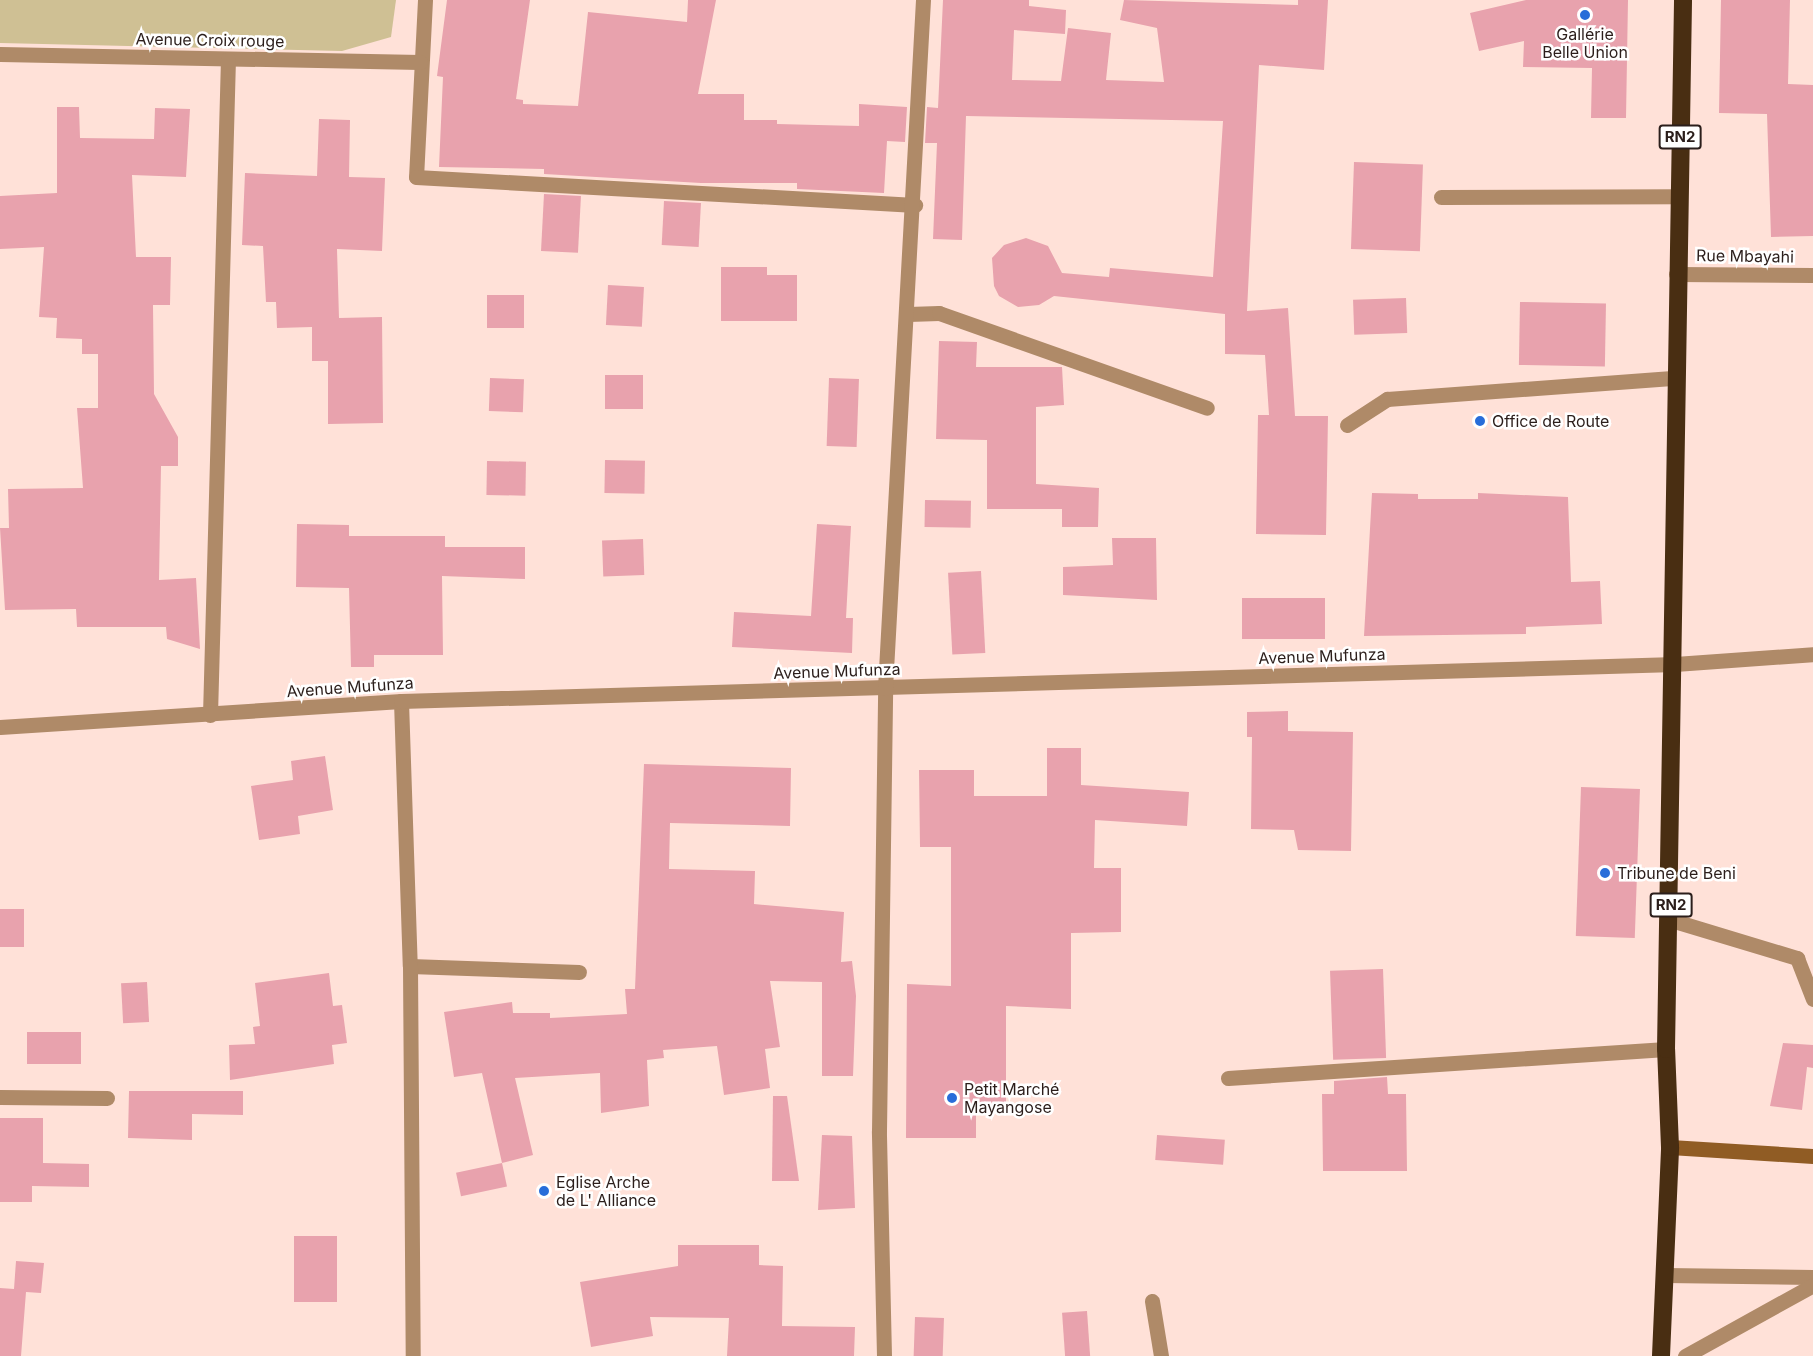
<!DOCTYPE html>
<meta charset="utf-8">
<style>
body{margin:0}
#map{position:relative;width:1813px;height:1356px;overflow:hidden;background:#ffe1d8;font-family:Inter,sans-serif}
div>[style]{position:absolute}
.green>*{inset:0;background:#cfc094}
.building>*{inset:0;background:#e8a2ad;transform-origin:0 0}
.lane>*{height:15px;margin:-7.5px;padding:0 7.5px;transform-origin:7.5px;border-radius:7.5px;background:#af8a68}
.street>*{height:15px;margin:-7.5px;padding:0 7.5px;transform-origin:7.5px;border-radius:7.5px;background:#af8a68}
.secondary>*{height:15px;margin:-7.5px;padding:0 7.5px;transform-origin:7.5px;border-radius:7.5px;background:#905c24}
.highway>*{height:18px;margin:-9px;padding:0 9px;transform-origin:9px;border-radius:9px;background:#492e12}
.dots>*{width:16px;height:16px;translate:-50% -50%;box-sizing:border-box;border:3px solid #fff;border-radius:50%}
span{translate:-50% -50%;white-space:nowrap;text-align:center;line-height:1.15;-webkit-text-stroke:5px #fff;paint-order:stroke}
.shield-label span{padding:2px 4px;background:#fff;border:2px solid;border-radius:4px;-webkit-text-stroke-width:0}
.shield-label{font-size:15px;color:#2b1e1b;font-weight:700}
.poi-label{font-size:16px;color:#2b1e1b}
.left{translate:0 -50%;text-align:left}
.street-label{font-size:16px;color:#2b1e1b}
</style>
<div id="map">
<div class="green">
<i style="clip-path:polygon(0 0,396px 0,391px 37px,342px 51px,0 43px)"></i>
</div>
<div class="building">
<i style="clip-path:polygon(447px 0,530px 0,516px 99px,523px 100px,523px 104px,578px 106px,588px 12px,687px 22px,688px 0,716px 0,698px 94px,744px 94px,744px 120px,777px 120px,777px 124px,859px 126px,859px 104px,907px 107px,905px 142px,887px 141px,884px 193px,797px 189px,797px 183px,701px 183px,544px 174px,544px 169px,439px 167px,443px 77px,437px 76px)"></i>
<i style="clip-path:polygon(943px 0,1029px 0,1029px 6px,1066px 10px,1065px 34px,1014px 30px,1012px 80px,1061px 81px,1068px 28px,1111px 33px,1106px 80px,1164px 82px,1157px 28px,1120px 20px,1124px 0,1298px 5px,1298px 0,1328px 0,1324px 70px,1259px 65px,1247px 311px,1288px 308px,1295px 416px,1328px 416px,1326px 535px,1256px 534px,1258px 415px,1269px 415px,1265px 355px,1225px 354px,1225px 314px,1054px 296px,1039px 305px,1018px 307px,999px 296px,994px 286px,992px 258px,1004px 245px,1026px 238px,1048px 246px,1062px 273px,1109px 277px,1110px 268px,1213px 277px,1223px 121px,966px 116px,962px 240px,933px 239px,937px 143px,925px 143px,927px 107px,938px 108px)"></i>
<i style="clip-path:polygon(1526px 0,1628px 0,1626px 118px,1591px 118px,1592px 68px,1523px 67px,1524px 41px,1479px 51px,1470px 13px)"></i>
<i style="clip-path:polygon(1721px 0,1790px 0,1788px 84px,1813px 85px,1813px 236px,1771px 237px,1767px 114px,1719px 113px)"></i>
<i style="clip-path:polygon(57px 107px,79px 107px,80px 138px,154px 139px,155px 108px,190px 109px,186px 177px,132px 175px,136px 257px,171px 257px,170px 305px,153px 305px,154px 394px,178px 437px,178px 466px,161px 466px,159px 580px,196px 578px,200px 649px,167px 639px,166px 627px,77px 627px,76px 609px,5px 610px,0 528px,9px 528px,8px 489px,83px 488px,77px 408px,98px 408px,98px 354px,82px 354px,82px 339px,56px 338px,57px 318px,39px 317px,44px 247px,0 249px,0 196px,57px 193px)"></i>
<i style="clip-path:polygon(319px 119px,350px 120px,349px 177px,385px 178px,382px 251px,337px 249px,339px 318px,382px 317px,383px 423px,328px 424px,328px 361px,312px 361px,312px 327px,277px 328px,276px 302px,266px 302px,263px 246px,242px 245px,245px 173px,317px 176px)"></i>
<i style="left:1354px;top:162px;width:69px;height:87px;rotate:2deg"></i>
<i style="left:544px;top:194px;width:37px;height:57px;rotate:3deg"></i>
<i style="left:664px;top:201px;width:37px;height:44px;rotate:3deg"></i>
<i style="clip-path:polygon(721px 267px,767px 267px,767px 275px,797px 275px,797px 321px,721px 321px)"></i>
<i style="left:608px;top:285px;width:36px;height:40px;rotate:3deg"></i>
<i style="left:487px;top:295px;width:37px;height:33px"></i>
<i style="left:1406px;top:298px;width:35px;height:53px;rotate:88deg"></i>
<i style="left:1520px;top:302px;width:86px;height:63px;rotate:1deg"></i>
<i style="clip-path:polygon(939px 341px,977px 342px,976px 367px,1062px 367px,1064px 405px,1036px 407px,1036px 484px,1099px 488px,1098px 527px,1062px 527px,1062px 509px,987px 509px,987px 440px,936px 439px)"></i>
<i style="left:605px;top:375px;width:38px;height:34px"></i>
<i style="left:490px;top:378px;width:34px;height:33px;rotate:2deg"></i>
<i style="left:829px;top:378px;width:30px;height:68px;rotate:2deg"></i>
<i style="left:605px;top:460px;width:40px;height:33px;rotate:1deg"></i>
<i style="left:487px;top:461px;width:39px;height:34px;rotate:1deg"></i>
<i style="clip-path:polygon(1372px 493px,1418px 494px,1418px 499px,1478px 499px,1478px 493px,1568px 497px,1571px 582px,1600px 581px,1602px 624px,1526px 627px,1526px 634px,1364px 636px)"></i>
<i style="left:925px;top:500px;width:46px;height:27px;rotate:1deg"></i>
<i style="clip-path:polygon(297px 524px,349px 525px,349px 536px,445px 536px,445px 547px,525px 547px,525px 579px,442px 576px,443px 655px,374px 655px,374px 667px,351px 667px,349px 588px,296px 587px)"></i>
<i style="clip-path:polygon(817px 524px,851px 526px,846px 618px,853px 618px,852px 653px,732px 647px,734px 612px,811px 616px)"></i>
<i style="clip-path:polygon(1112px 538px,1156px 538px,1157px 600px,1063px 595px,1063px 567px,1113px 565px)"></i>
<i style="left:643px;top:539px;width:36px;height:41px;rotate:88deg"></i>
<i style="left:981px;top:571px;width:82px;height:33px;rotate:87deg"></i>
<i style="left:1325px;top:598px;width:41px;height:83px;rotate:90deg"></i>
<i style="clip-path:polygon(1288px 711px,1288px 731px,1353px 732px,1351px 851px,1298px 850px,1294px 830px,1251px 829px,1252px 737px,1247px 737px,1247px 712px)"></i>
<i style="clip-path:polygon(1047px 748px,1081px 748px,1081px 785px,1189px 792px,1187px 826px,1095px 820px,1094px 868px,1121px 868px,1121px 932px,1071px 933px,1071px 1009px,1006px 1006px,1006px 1112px,976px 1112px,976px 1138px,906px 1138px,907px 984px,951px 986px,951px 847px,920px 847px,919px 770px,974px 770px,974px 796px,1047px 796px)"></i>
<i style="clip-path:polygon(325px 756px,333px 810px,298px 816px,300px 834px,259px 840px,251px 786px,293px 780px,291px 761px)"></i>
<i style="clip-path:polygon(644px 764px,791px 768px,790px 826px,670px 823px,669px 869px,755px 871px,754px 904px,844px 912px,841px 962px,852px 961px,856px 996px,853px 1076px,822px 1076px,822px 982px,770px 981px,780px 1047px,765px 1049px,770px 1088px,724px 1095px,717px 1046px,663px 1050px,664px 1058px,647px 1060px,649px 1106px,601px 1113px,600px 1073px,515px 1078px,533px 1155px,502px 1163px,482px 1073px,454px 1077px,444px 1012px,512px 1002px,513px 1013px,550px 1013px,550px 1018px,627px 1014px,625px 989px,635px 989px)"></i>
<i style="left:1581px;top:787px;width:59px;height:149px;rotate:2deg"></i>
<i style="left:0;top:909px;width:24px;height:38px"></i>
<i style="left:1383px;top:969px;width:89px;height:53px;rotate:88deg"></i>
<i style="clip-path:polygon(329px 973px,333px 1006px,342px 1005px,347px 1043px,332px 1045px,334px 1064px,230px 1080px,229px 1045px,255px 1044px,253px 1027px,260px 1026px,255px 983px)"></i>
<i style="left:147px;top:982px;width:40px;height:26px;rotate:87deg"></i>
<i style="left:27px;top:1032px;width:54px;height:32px"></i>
<i style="clip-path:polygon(1783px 1043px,1813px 1045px,1813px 1068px,1807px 1067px,1802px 1110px,1770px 1106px)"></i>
<i style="clip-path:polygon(1387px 1077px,1388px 1094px,1406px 1094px,1407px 1171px,1323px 1171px,1322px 1094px,1334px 1094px,1334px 1081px)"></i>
<i style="clip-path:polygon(129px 1091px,243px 1091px,243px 1115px,192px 1114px,192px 1140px,128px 1138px)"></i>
<i style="clip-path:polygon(773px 1096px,787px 1096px,799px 1181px,772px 1181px)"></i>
<i style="clip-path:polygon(0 1118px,43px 1118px,43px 1163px,89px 1164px,89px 1187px,32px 1186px,32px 1202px,0 1202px)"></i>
<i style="clip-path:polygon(822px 1135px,852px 1136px,855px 1208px,818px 1210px)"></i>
<i style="left:1157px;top:1135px;width:68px;height:25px;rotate:4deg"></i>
<i style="left:502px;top:1163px;width:24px;height:47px;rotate:78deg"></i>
<i style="left:294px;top:1236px;width:43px;height:66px"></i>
<i style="clip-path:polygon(678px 1245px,759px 1245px,759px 1265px,783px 1266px,782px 1326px,855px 1327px,854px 1356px,727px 1356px,729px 1318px,650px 1317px,653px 1336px,591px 1347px,580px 1282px,678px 1266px)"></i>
<i style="clip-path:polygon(16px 1261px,44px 1263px,41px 1293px,26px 1292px,21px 1356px,0 1356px,0 1288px,14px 1289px)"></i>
<i style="left:1087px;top:1311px;width:45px;height:25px;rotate:86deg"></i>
<i style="left:915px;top:1317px;width:29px;height:39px;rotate:2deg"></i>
</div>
<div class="lane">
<i style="left:1441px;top:197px;width:237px;rotate:-0.2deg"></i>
<i style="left:908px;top:314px;width:31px;rotate:-2deg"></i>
<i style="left:939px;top:313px;width:284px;rotate:19.5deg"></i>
<i style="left:1347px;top:425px;width:48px;rotate:-33deg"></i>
<i style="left:1387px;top:399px;width:289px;rotate:-4.2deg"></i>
<i style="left:1671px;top:920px;width:132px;rotate:16.8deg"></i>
<i style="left:1797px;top:958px;width:44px;rotate:68.7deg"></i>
<i style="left:410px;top:966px;width:169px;rotate:2deg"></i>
<i style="left:1228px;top:1078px;width:439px;rotate:-3.8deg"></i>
<i style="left:1665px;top:1275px;width:148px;rotate:0.8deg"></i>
<i style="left:1152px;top:1301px;width:56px;rotate:80.7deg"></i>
<i style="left:1685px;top:1356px;width:146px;rotate:-29deg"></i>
</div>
<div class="street">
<i style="left:425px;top:0;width:177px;rotate:92.9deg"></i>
<i style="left:416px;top:177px;width:500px;rotate:3.2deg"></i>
<i style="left:0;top:54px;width:420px;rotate:1.1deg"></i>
<i style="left:1676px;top:274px;width:137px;rotate:0.4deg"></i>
<i style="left:401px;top:701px;width:265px;rotate:88.1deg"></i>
<i style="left:410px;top:966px;width:390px;rotate:89.6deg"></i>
<i style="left:210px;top:715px;width:656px;rotate:-88.43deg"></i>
<i style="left:0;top:727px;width:402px;rotate:-3.7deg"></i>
<i style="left:401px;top:701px;width:1275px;rotate:-1.66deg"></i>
<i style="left:1675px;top:664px;width:138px;rotate:-4.1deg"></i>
<i style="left:0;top:1097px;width:107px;rotate:0.5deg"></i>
<i style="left:884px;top:1356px;width:225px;rotate:-91.3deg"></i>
<i style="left:879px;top:1131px;width:443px;rotate:-89.2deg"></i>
<i style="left:885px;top:688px;width:689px;rotate:-86.84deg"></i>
</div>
<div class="secondary">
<i style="left:1670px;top:1147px;width:143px;rotate:3.6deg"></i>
</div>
<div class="highway">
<i style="left:1661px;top:1356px;width:209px;rotate:-87.5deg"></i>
<i style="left:1670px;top:1147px;width:98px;rotate:-92.3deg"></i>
<i style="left:1666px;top:1049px;width:1049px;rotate:-89.07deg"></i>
</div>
<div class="dots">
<i style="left:1585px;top:15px;background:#286dd9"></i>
<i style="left:1480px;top:421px;background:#286dd9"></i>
<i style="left:1605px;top:873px;background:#286dd9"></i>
<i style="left:952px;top:1098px;background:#286dd9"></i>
<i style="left:544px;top:1191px;background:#286dd9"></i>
</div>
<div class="shield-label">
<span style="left:1680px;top:137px">RN2</span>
<span style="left:1671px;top:905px">RN2</span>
</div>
<div class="poi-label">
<span style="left:1585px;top:43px">Gallérie<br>Belle Union</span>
<span class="left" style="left:1492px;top:421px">Office de Route</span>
<span class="left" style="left:1617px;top:873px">Tribune de Beni</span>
<span class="left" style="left:964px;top:1098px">Petit Marché<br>Mayangose</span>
<span class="left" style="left:556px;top:1191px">Eglise Arche<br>de L' Alliance</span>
</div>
<div class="street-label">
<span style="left:210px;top:40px;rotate:1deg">Avenue Croix rouge</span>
<span style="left:1745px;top:256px;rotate:1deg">Rue Mbayahi</span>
<span style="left:1322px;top:656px;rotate:-2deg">Avenue Mufunza</span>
<span style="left:837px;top:671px;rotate:-2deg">Avenue Mufunza</span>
<span style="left:350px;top:687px;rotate:-4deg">Avenue Mufunza</span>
</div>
</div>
